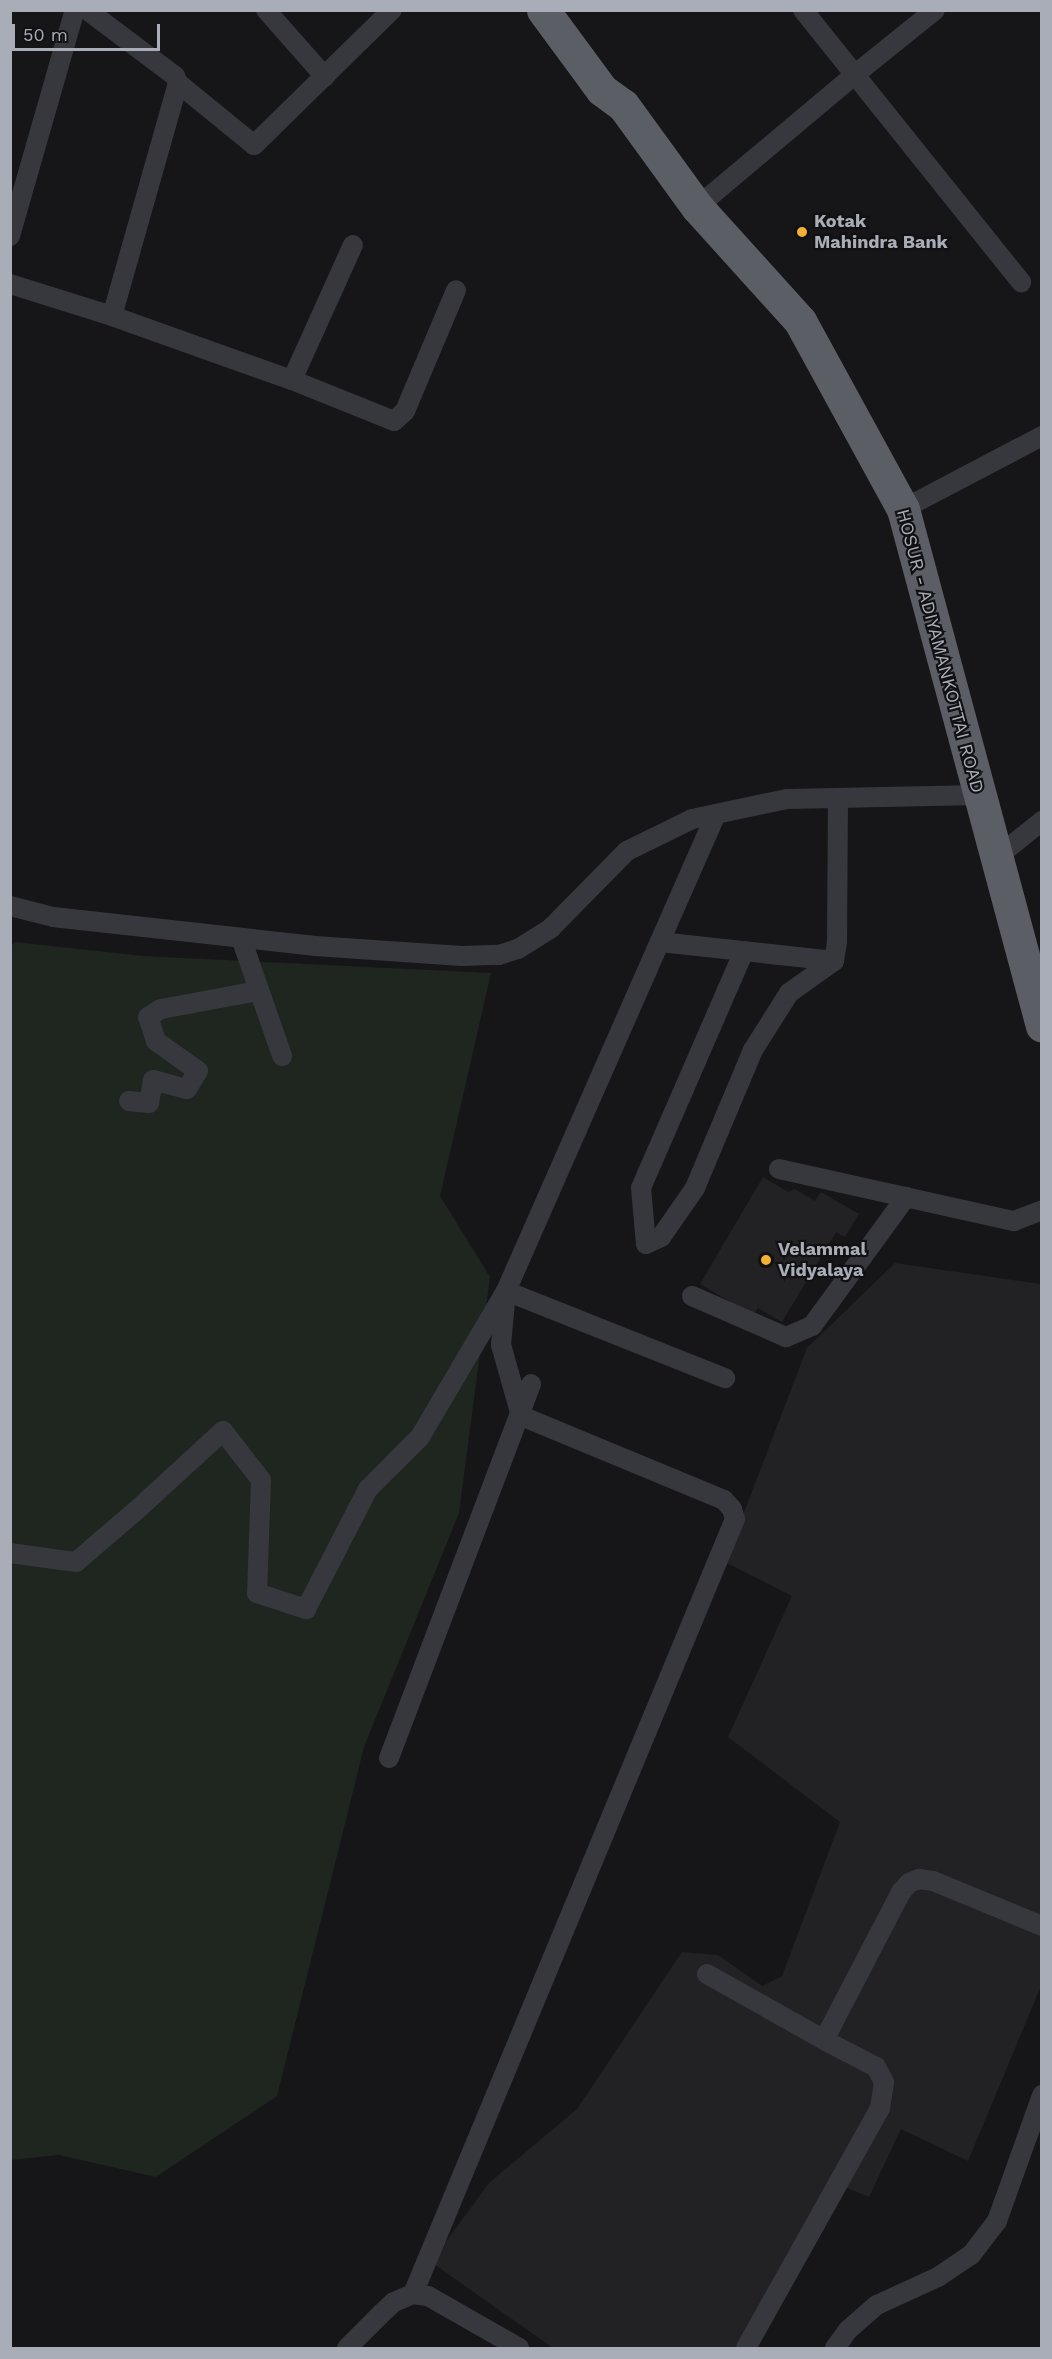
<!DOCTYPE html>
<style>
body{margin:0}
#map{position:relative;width:1052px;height:2359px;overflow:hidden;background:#161618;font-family:"Work Sans",sans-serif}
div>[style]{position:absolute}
.built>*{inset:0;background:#222225}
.green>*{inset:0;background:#1e261f}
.minor>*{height:20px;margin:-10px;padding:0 10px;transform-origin:10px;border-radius:10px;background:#37383d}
.trunk>*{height:33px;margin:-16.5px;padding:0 16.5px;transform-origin:16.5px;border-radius:16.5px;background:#5b5e65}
.dots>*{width:16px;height:16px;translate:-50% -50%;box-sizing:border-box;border:3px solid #111113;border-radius:50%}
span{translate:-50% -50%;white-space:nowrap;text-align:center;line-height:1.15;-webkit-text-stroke:4.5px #111113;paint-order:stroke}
.poi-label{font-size:18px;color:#a8adb8;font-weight:700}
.left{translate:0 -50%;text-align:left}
.street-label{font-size:18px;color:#a8adb8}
.frame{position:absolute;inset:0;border:12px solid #a8adb8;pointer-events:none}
.scale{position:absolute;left:12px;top:24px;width:148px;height:27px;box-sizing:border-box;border:3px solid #a8adb8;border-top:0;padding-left:8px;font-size:18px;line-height:21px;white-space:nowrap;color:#a8adb8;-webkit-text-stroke:4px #111113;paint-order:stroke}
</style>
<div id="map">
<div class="built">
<i style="clip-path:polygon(763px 1177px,788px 1192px,795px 1189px,815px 1201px,821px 1192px,859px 1214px,845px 1237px,836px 1232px,782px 1322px,758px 1308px,753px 1315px,700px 1284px)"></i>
<i style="clip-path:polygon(895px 1263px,1041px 1284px,1041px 1986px,968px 2161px,901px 2129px,869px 2197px,847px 2188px,757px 2348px,553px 2348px,431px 2262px,489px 2183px,577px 2109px,682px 1952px,718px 1955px,762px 1986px,782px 1976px,840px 1822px,728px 1737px,792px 1596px,725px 1562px,807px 1348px)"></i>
</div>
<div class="green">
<i style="clip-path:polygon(15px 942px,143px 956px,491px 973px,440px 1196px,490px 1277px,459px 1513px,364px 1747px,277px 2096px,156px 2177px,59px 2155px,11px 2160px,11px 946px)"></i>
</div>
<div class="minor">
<i style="left:87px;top:10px;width:110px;rotate:36.9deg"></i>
<i style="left:175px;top:76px;width:8px;rotate:67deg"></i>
<i style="left:178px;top:83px;width:242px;rotate:105.8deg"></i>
<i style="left:266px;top:10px;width:89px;rotate:48.6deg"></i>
<i style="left:803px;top:10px;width:349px;rotate:51.3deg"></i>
<i style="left:178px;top:83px;width:98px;rotate:39.2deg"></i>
<i style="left:254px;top:145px;width:193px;rotate:-44.4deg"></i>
<i style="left:697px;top:207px;width:204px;rotate:-40deg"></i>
<i style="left:853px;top:76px;width:105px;rotate:-38.8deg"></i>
<i style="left:10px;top:236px;width:235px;rotate:-74deg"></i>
<i style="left:10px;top:284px;width:107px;rotate:17.4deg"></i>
<i style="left:112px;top:316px;width:191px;rotate:19.6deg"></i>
<i style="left:292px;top:380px;width:110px;rotate:21.9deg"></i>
<i style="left:394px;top:421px;width:15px;rotate:-42deg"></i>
<i style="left:405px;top:411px;width:131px;rotate:-67.1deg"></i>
<i style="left:292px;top:380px;width:148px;rotate:-65.7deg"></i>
<i style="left:903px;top:509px;width:157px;rotate:-27.7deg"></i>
<i style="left:997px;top:857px;width:58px;rotate:-38.7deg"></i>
<i style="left:10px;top:906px;width:44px;rotate:14.3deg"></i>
<i style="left:53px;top:917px;width:264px;rotate:6.3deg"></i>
<i style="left:315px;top:946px;width:147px;rotate:3.9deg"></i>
<i style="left:462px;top:956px;width:37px;rotate:-2deg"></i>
<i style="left:499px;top:955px;width:20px;rotate:-18deg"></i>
<i style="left:518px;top:949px;width:39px;rotate:-32deg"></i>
<i style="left:551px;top:928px;width:108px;rotate:-45.4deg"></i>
<i style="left:627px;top:851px;width:72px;rotate:-26.2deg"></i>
<i style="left:692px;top:819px;width:97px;rotate:-11.9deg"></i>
<i style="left:787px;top:799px;width:193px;rotate:-1.2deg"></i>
<i style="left:241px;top:938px;width:125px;rotate:70.8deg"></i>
<i style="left:660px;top:942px;width:175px;rotate:6.2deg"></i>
<i style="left:744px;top:951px;width:258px;rotate:113.5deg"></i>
<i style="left:641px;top:1188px;width:56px;rotate:84.9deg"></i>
<i style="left:646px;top:1244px;width:17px;rotate:-25deg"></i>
<i style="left:661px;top:1237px;width:60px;rotate:-55.2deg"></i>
<i style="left:695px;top:1188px;width:150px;rotate:-67.2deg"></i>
<i style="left:753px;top:1050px;width:67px;rotate:-57.7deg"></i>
<i style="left:789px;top:993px;width:55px;rotate:-35.4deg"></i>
<i style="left:834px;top:961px;width:20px;rotate:-81deg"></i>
<i style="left:837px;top:941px;width:143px;rotate:-89.6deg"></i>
<i style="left:129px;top:1101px;width:20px;rotate:6deg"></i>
<i style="left:149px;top:1103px;width:23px;rotate:-80deg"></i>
<i style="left:153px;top:1080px;width:35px;rotate:15deg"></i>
<i style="left:187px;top:1089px;width:21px;rotate:-59deg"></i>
<i style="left:198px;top:1071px;width:52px;rotate:-144.5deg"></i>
<i style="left:156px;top:1041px;width:25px;rotate:-108deg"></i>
<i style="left:148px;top:1017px;width:15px;rotate:-32deg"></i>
<i style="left:161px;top:1009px;width:99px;rotate:-10.5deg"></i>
<i style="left:779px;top:1169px;width:241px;rotate:12.5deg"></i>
<i style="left:1014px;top:1221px;width:30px;rotate:-21deg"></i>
<i style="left:692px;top:1296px;width:103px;rotate:23.6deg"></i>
<i style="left:786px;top:1337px;width:28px;rotate:-23deg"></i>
<i style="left:812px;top:1326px;width:160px;rotate:-53.9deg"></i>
<i style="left:10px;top:1553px;width:67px;rotate:7.8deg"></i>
<i style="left:76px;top:1562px;width:83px;rotate:-40.6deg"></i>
<i style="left:139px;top:1508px;width:114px;rotate:-42.5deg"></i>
<i style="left:223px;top:1431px;width:62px;rotate:52.2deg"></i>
<i style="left:261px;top:1480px;width:113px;rotate:92deg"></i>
<i style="left:257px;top:1593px;width:52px;rotate:18.1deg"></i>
<i style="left:306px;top:1609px;width:135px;rotate:-62.7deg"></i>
<i style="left:368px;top:1489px;width:74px;rotate:-45deg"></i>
<i style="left:420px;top:1437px;width:169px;rotate:-59.5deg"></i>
<i style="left:506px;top:1291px;width:236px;rotate:21.7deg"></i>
<i style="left:389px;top:1758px;width:400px;rotate:-69.2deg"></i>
<i style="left:707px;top:1974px;width:134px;rotate:29.4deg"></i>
<i style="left:413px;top:2294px;width:839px;rotate:-67.44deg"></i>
<i style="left:735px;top:1519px;width:10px;rotate:-107deg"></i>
<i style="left:732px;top:1509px;width:12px;rotate:-132deg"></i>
<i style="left:724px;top:1500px;width:220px;rotate:-157.5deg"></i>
<i style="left:521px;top:1416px;width:74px;rotate:-105.7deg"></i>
<i style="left:501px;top:1345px;width:54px;rotate:-84.7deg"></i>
<i style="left:506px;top:1291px;width:521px;rotate:-66.24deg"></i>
<i style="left:347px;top:2348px;width:49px;rotate:-45deg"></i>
<i style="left:382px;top:2313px;width:16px;rotate:-43deg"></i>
<i style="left:394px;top:2302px;width:21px;rotate:-23deg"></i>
<i style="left:413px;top:2294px;width:15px;rotate:8deg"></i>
<i style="left:428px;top:2296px;width:105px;rotate:29.7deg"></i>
<i style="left:746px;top:2348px;width:275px;rotate:-60.8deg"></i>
<i style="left:880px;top:2108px;width:26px;rotate:-81deg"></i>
<i style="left:884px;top:2082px;width:17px;rotate:-118deg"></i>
<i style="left:876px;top:2067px;width:59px;rotate:-152.6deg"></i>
<i style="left:824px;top:2040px;width:167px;rotate:-62.5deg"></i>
<i style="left:901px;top:1892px;width:12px;rotate:-48deg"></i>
<i style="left:909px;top:1883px;width:11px;rotate:-22deg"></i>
<i style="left:919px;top:1879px;width:14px;rotate:8deg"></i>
<i style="left:933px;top:1881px;width:118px;rotate:22.4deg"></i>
<i style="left:835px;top:2348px;width:22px;rotate:-54deg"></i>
<i style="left:848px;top:2330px;width:38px;rotate:-41deg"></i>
<i style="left:877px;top:2305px;width:67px;rotate:-24.7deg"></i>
<i style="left:938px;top:2277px;width:40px;rotate:-34deg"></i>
<i style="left:971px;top:2255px;width:43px;rotate:-52.6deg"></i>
<i style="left:997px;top:2221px;width:134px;rotate:-70.3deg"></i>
</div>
<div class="trunk">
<i style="left:543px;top:10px;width:99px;rotate:53.6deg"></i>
<i style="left:602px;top:90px;width:26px;rotate:36deg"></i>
<i style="left:623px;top:105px;width:126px;rotate:54deg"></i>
<i style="left:697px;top:207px;width:154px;rotate:47.9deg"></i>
<i style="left:800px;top:321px;width:214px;rotate:61.3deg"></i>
<i style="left:903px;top:509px;width:535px;rotate:74.95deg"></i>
</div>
<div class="dots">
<i style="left:802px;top:232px;background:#f2b134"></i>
<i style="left:766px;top:1260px;background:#f2b134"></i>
</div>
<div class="poi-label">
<span class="left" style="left:814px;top:232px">Kotak<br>Mahindra Bank</span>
<span class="left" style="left:778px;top:1260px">Velammal<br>Vidyalaya</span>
</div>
<div class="street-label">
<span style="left:940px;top:651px;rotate:75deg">HOSUR - ADIYAMANKOTTAI ROAD</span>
</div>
<div class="frame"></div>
<div class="scale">50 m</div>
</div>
